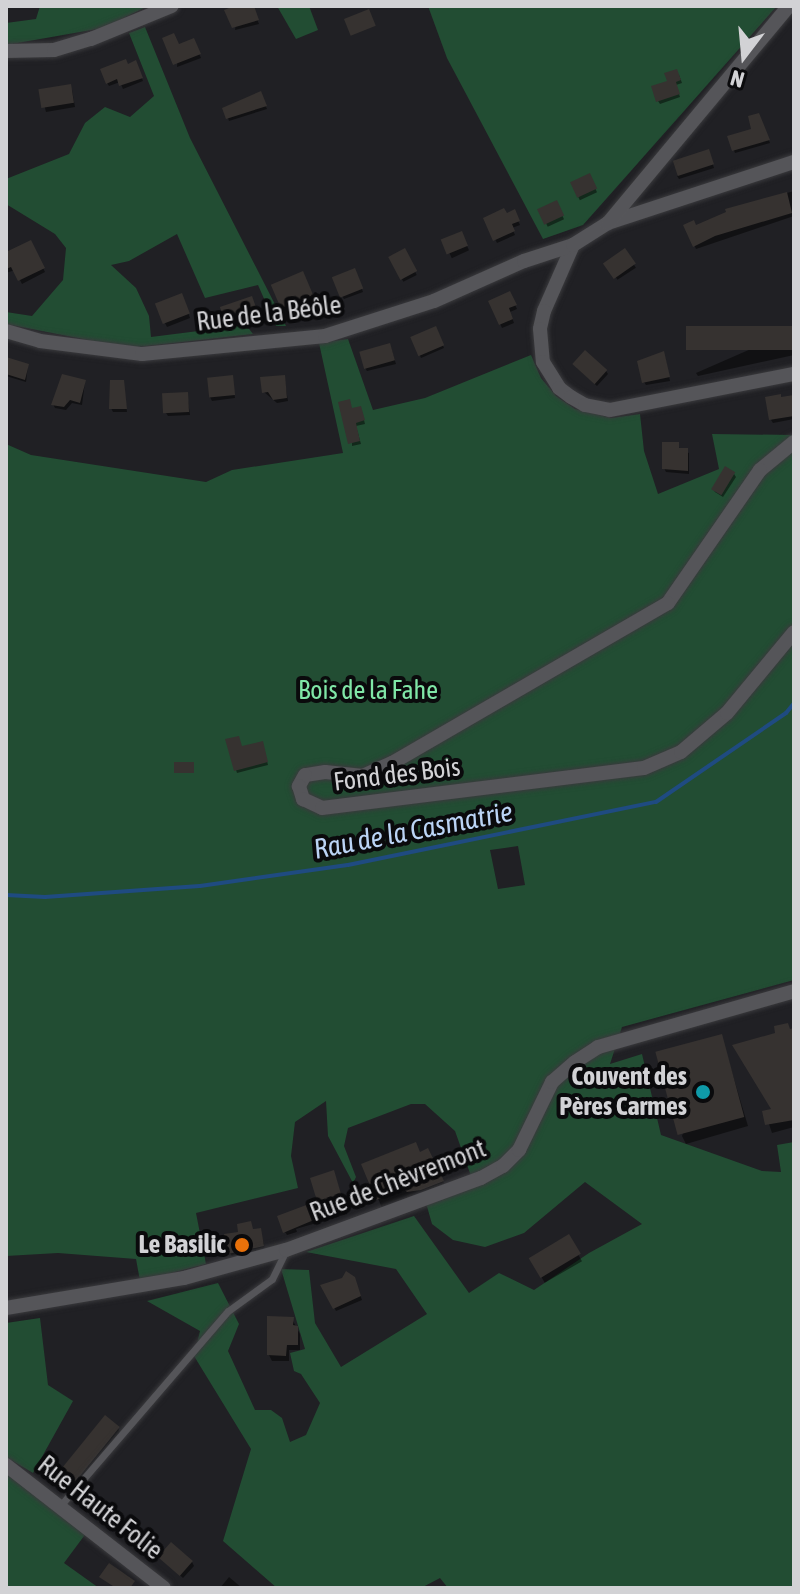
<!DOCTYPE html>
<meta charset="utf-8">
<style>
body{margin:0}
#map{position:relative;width:800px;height:1594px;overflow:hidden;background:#202024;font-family:"Asap Condensed",sans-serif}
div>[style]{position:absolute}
.green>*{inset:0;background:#224d33}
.shadow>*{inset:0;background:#0007;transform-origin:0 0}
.stream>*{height:4px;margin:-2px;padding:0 2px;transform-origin:2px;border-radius:2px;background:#1f4b81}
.building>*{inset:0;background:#363230;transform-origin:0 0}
.roads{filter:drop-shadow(0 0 2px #3a3a3d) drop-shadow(0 0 2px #3a3a3d)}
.service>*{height:7px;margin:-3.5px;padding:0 3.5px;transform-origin:3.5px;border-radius:3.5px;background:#555559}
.minor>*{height:14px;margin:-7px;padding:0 7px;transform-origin:7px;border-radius:7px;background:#555559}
.dots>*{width:22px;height:22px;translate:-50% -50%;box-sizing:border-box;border:4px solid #0a0a0c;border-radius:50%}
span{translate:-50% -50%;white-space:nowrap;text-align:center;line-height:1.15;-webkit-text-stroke:8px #0a0a0c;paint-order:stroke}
.street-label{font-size:26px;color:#d2d2d5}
.park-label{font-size:26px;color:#80e6a7}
.poi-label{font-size:26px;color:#d2d2d5;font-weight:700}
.right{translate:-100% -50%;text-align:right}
.water-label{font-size:28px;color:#bbd4f5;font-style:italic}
.frame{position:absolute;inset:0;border:8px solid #d2d2d5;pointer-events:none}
.north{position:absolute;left:704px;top:16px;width:80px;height:80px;-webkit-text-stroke:6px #0a0a0c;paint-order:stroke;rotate:196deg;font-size:22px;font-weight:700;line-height:32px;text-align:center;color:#d2d2d5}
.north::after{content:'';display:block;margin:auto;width:28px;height:36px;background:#d2d2d5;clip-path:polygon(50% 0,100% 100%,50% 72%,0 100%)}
</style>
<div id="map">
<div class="green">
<i style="clip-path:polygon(40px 6px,148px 6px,103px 28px,6px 45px,6px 23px,36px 19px)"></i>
<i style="clip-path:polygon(277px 6px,309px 6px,318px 30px,296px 39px)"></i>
<i style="clip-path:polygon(428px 6px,777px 6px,583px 225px,543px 239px,447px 58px)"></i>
<i style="clip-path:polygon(145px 27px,190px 138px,286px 326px,276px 326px,258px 285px,205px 298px,177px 234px,129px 261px,111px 265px,136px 288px,149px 316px,151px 337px,246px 325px,253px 334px,129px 348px,6px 324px,6px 312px,32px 316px,63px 280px,66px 248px,55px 234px,6px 204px,6px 179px,69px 154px,85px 123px,105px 107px,130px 117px,154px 96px,129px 33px)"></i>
<i style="clip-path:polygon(evenodd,348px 339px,373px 410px,425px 398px,531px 355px,541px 378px,556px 396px,575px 409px,611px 418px,640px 414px,644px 451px,658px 494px,719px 469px,712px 434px,794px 435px,794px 980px,622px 1027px,610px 1064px,642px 1054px,661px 1135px,762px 1171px,781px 1172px,777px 1145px,794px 1142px,794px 1588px,448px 1588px,440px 1578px,421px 1588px,277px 1588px,223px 1541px,251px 1449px,194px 1356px,200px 1331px,147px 1301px,218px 1283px,239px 1324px,228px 1351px,255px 1410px,271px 1410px,282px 1418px,290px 1442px,306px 1435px,320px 1403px,301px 1374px,294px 1371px,290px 1353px,305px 1349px,281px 1269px,309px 1270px,315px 1323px,341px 1367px,427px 1314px,396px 1269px,306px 1252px,414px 1216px,469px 1293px,499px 1273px,534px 1290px,589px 1253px,642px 1224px,585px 1182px,524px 1233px,485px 1247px,453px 1240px,432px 1224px,424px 1196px,471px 1176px,455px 1131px,425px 1104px,411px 1104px,348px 1128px,344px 1146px,356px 1177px,353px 1183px,328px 1136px,326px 1101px,295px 1122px,291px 1156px,298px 1188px,196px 1213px,206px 1264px,140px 1281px,136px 1259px,58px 1253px,6px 1256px,6px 444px,31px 455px,206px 482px,232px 470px,343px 453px,319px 343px,348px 339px,518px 846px,525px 885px,498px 889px,490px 850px,518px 846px)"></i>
<i style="clip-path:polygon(40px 1318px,48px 1385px,73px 1401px,33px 1473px,6px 1457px,6px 1323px)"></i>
<i style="clip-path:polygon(6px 1470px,87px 1532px,64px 1563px,99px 1588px,6px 1588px)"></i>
</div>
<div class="shadow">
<i style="clip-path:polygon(239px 6px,252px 6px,259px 24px,235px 30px)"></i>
<i style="clip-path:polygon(195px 44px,201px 58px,177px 67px,178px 46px)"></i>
<i style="clip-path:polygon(127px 66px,137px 66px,143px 81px,123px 89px,120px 82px,109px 86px,107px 83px)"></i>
<i style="clip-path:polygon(679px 75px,682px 83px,676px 85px,680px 97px,660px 104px,658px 101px,669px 82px)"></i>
<i style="clip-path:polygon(72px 90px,75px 107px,46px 112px,41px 92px)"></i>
<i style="clip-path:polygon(260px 94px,267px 109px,229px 121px,225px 109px)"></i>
<i style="clip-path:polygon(760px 118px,770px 143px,735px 153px,729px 137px,754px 130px)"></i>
<i style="clip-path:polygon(710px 155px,714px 168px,679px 179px,677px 176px)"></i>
<i style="left:589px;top:175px;width:19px;height:19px;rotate:65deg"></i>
<i style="clip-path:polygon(794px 191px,794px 216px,696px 249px,686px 226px,696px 227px,728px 213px,727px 210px)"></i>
<i style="left:556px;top:202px;width:19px;height:18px;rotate:65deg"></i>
<i style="clip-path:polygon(514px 212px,520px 225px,512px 228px,515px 235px,497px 243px,485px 219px)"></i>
<i style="left:461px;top:233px;width:19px;height:19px;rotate:65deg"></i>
<i style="clip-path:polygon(30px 242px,45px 272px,22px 284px,15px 270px,6px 273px,6px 253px)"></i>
<i style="left:404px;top:250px;width:28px;height:15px;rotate:63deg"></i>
<i style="left:625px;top:251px;width:20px;height:22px;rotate:57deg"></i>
<i style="left:302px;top:274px;width:27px;height:30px;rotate:66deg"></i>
<i style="clip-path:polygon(356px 274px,363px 292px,344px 299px,342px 296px)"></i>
<i style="clip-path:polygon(510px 294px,517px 309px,510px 312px,514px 323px,502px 328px,490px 302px)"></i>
<i style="clip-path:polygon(183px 298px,190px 318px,167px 327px,165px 323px)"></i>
<i style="clip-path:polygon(253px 302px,258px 316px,230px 327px,228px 324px)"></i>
<i style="clip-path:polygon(794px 330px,794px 355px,698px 376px,696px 373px)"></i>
<i style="clip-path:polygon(437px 331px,444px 348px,421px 358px,412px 338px)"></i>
<i style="clip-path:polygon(391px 348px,396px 364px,367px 371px,365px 368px)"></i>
<i style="clip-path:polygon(665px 357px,670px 381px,646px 385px,644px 382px)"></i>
<i style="clip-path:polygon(6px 359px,28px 365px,26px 382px,6px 376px)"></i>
<i style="clip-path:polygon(577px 368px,606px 371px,608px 374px,597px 386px)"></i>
<i style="clip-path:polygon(232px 377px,235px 398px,212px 401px,210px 397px)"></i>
<i style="clip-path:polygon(284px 377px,288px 401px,277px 403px,264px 392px)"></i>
<i style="clip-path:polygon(85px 382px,82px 405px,72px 403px,66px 410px,55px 408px,53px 404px)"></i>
<i style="clip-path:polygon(123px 382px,127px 412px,113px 412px,111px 408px)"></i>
<i style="clip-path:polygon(187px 394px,190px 415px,168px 416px,166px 413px)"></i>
<i style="clip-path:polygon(794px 397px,794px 419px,773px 423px,771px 420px)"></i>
<i style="clip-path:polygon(352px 411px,362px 412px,365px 424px,356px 426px,361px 444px,352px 446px)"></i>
<i style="clip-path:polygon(678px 444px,680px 450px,689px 453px,689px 474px,666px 472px,664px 468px)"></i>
<i style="clip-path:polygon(734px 474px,736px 477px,723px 497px,715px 492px,713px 489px)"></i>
<i style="clip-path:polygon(263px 746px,268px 765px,237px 773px,236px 770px)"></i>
<i style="clip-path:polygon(794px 1035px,794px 1127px,772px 1133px,765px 1112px,774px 1110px)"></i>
<i style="clip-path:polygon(721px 1036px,748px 1126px,686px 1144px,682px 1136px)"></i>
<i style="clip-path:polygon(420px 1153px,432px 1159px,447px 1189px,413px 1200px,411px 1196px,382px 1208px,364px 1165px)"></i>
<i style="clip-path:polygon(335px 1176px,347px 1214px,296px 1229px,297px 1232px,287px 1235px,285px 1232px,320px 1202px)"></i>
<i style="clip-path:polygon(260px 1230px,265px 1249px,232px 1256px,230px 1253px,253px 1231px)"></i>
<i style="left:568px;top:1237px;width:28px;height:43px;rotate:60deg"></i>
<i style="clip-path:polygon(356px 1283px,362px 1300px,336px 1311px,323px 1286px)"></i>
<i style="clip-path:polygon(292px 1319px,300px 1334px,300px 1350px,289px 1350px,289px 1361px,272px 1361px,269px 1355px)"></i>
<i style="clip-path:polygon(118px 1428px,121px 1434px,73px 1491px,57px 1473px)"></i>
<i style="clip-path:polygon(163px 1560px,192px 1562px,194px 1566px,183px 1578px)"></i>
<i style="clip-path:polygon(229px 1577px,242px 1588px,220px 1588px)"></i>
</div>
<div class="stream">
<i style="left:6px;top:895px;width:39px;rotate:3deg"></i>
<i style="left:45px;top:897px;width:155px;rotate:-4.1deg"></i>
<i style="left:200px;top:886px;width:149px;rotate:-8.1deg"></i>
<i style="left:348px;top:865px;width:314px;rotate:-11.6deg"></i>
<i style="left:656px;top:802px;width:158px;rotate:-34.4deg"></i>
<i style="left:786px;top:713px;width:13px;rotate:-51deg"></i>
</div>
<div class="building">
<i style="clip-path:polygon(234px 6px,254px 6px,259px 20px,232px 28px,224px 10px)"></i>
<i style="left:369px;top:9px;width:18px;height:27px;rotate:68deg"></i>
<i style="clip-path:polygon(174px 33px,179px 44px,194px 38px,201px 54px,173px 65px,162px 38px)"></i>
<i style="clip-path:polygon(126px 59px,128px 64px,136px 60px,143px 78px,119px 86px,117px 79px,106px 84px,100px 69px)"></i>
<i style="clip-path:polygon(677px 69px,681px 80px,676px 82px,680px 94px,656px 102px,651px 86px,667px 81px,664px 73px)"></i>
<i style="left:71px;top:84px;width:19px;height:33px;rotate:81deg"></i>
<i style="clip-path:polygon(261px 91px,267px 106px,226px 119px,222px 108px)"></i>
<i style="clip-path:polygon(759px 113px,770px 140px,732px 151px,727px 136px,751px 129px,748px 116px)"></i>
<i style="left:709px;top:149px;width:16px;height:38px;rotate:72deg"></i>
<i style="left:590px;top:173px;width:17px;height:22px;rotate:65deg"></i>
<i style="clip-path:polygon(787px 192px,792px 213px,715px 236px,693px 247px,683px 225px,694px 220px,696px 225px,726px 212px,725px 209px)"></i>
<i style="left:557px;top:200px;width:17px;height:22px;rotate:65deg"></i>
<i style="clip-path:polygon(504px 208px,507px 213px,515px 209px,520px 221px,512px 224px,515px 231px,493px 241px,483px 218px)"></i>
<i style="left:462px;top:231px;width:16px;height:23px;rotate:68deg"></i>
<i style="clip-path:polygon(31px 240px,45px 268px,18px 281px,11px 267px,6px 269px,6px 252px)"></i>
<i style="left:405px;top:248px;width:26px;height:19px;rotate:62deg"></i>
<i style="left:625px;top:248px;width:19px;height:27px;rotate:55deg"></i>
<i style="left:355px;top:268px;width:22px;height:25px;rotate:68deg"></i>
<i style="left:303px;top:271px;width:26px;height:35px;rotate:67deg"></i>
<i style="clip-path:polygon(510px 291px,517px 305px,509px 308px,513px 319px,499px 325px,488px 301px)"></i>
<i style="left:182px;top:293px;width:22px;height:29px;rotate:69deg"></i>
<i style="left:252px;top:296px;width:18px;height:34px;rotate:71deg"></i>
<i style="left:436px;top:326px;width:21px;height:28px;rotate:67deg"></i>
<i style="left:794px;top:326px;width:24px;height:108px;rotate:90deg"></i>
<i style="left:390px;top:343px;width:18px;height:32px;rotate:74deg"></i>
<i style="left:585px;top:350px;width:30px;height:19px;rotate:42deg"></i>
<i style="clip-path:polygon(664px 351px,670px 377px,642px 383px,637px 361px)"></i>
<i style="clip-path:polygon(6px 357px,29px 364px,25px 380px,6px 374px)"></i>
<i style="clip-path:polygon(62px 374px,86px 380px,80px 403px,70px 400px,64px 407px,51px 405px)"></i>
<i style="left:233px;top:375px;width:20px;height:26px;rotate:84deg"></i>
<i style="clip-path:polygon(285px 375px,287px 398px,273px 400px,268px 392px,262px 393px,260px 377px)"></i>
<i style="clip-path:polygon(110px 380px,124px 380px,127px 409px,109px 409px)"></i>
<i style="left:188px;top:392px;width:20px;height:26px;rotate:87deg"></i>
<i style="clip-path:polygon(781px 394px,781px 397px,794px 395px,794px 416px,769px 420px,765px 397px)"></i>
<i style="clip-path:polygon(350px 399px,352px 408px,361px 406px,365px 420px,356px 423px,360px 441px,348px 444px,338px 402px)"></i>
<i style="clip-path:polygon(662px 442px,679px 442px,679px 448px,688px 448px,688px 471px,662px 469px)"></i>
<i style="left:725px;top:466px;width:12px;height:27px;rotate:31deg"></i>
<i style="clip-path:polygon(239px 736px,242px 746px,263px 741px,268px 762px,234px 771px,225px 739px)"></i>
<i style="left:194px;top:762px;width:11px;height:20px;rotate:90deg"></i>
<i style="clip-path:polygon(788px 1023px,790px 1029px,794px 1028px,794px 1120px,765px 1125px,762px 1111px,771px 1109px,732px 1045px,775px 1033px,774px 1026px)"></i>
<i style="left:722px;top:1034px;width:86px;height:69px;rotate:75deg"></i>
<i style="clip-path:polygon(416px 1142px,420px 1152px,428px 1148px,444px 1181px,421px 1190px,407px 1192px,404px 1189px,376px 1200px,361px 1164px)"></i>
<i style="clip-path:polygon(334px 1170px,346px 1211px,328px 1214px,283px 1233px,277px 1216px,317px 1201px,310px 1178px)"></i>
<i style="clip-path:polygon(251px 1221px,253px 1229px,261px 1228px,264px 1246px,228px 1254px,224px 1234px,238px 1232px,237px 1224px)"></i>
<i style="left:569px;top:1234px;width:23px;height:47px;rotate:59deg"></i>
<i style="clip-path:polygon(346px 1271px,355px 1277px,361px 1296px,333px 1309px,320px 1285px,342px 1278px)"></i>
<i style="clip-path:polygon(267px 1316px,294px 1317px,293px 1325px,298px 1326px,298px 1345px,287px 1345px,286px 1356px,267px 1355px)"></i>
<i style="left:105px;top:1415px;width:19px;height:77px;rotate:39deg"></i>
<i style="left:171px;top:1542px;width:29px;height:20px;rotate:41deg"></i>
<i style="clip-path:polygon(109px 1563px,135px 1581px,130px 1588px,116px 1588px,99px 1577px)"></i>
</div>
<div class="roads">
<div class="service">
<i style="left:60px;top:1506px;width:257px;rotate:-49.3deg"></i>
<i style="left:228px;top:1311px;width:54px;rotate:-36deg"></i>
<i style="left:272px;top:1279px;width:30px;rotate:-64deg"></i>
</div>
<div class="minor">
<i style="left:6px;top:51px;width:48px;rotate:-1.2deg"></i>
<i style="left:54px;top:50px;width:39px;rotate:-17deg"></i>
<i style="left:91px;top:39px;width:87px;rotate:-22.2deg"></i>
<i style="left:608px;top:223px;width:196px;rotate:-18.2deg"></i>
<i style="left:573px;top:245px;width:72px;rotate:113.7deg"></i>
<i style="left:544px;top:311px;width:18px;rotate:103deg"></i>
<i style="left:540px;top:329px;width:33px;rotate:85deg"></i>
<i style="left:543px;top:362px;width:31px;rotate:58deg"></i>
<i style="left:559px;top:388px;width:15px;rotate:37deg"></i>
<i style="left:571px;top:397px;width:16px;rotate:30deg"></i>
<i style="left:585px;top:405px;width:25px;rotate:11deg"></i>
<i style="left:610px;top:410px;width:187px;rotate:-11.1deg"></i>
<i style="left:6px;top:331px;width:35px;rotate:16deg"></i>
<i style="left:40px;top:341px;width:103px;rotate:7.3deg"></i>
<i style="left:142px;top:354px;width:184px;rotate:-5.6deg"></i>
<i style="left:325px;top:336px;width:114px;rotate:-17.8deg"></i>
<i style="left:434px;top:301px;width:98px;rotate:-24deg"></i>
<i style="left:524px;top:261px;width:52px;rotate:-18.1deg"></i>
<i style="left:573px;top:245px;width:41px;rotate:-32.2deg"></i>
<i style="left:608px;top:223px;width:283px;rotate:-50.2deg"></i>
<i style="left:794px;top:442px;width:44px;rotate:140.5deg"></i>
<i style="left:760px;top:470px;width:162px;rotate:124.7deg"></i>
<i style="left:668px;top:603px;width:319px;rotate:149.9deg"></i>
<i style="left:392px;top:763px;width:32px;rotate:156deg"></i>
<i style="left:363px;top:776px;width:38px;rotate:-174deg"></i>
<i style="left:325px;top:772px;width:20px;rotate:171deg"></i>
<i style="left:305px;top:775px;width:13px;rotate:119deg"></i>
<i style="left:299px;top:786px;width:14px;rotate:73deg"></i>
<i style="left:303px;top:799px;width:21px;rotate:25deg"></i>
<i style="left:322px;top:808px;width:324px;rotate:-7.1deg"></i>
<i style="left:644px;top:768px;width:40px;rotate:-23.4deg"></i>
<i style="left:681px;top:752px;width:60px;rotate:-40.3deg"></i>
<i style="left:727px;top:713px;width:105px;rotate:-50.4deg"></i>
<i style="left:6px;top:1308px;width:181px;rotate:-9.6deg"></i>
<i style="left:184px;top:1278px;width:106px;rotate:-15.4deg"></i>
<i style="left:286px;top:1250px;width:208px;rotate:-20.3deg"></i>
<i style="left:481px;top:1178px;width:25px;rotate:-29deg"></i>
<i style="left:503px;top:1166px;width:23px;rotate:-45deg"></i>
<i style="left:519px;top:1150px;width:76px;rotate:-64.1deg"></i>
<i style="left:552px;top:1082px;width:30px;rotate:-41deg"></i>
<i style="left:575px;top:1062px;width:27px;rotate:-33deg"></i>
<i style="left:598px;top:1047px;width:204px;rotate:-15.9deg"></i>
<i style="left:6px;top:1465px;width:200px;rotate:37.9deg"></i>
</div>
</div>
<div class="dots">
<i style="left:703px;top:1092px;background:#0f9aa8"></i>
<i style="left:242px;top:1245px;background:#e8710a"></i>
</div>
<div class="street-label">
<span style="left:269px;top:314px;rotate:-7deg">Rue de la Béôle</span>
<span style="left:397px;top:775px;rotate:-7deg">Fond des Bois</span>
<span style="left:398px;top:1181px;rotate:-21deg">Rue de Chèvremont</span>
<span style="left:100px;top:1508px;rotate:38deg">Rue Haute Folie</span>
</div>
<div class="park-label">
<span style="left:368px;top:691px">Bois de la Fahe</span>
</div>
<div class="poi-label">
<span class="right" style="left:687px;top:1092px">Couvent des<br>Pères Carmes</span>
<span class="right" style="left:226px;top:1245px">Le Basilic</span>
</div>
<div class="water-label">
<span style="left:413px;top:830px;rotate:-11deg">Rau de la Casmatrie</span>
</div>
<div class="frame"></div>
<div class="north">N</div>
</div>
